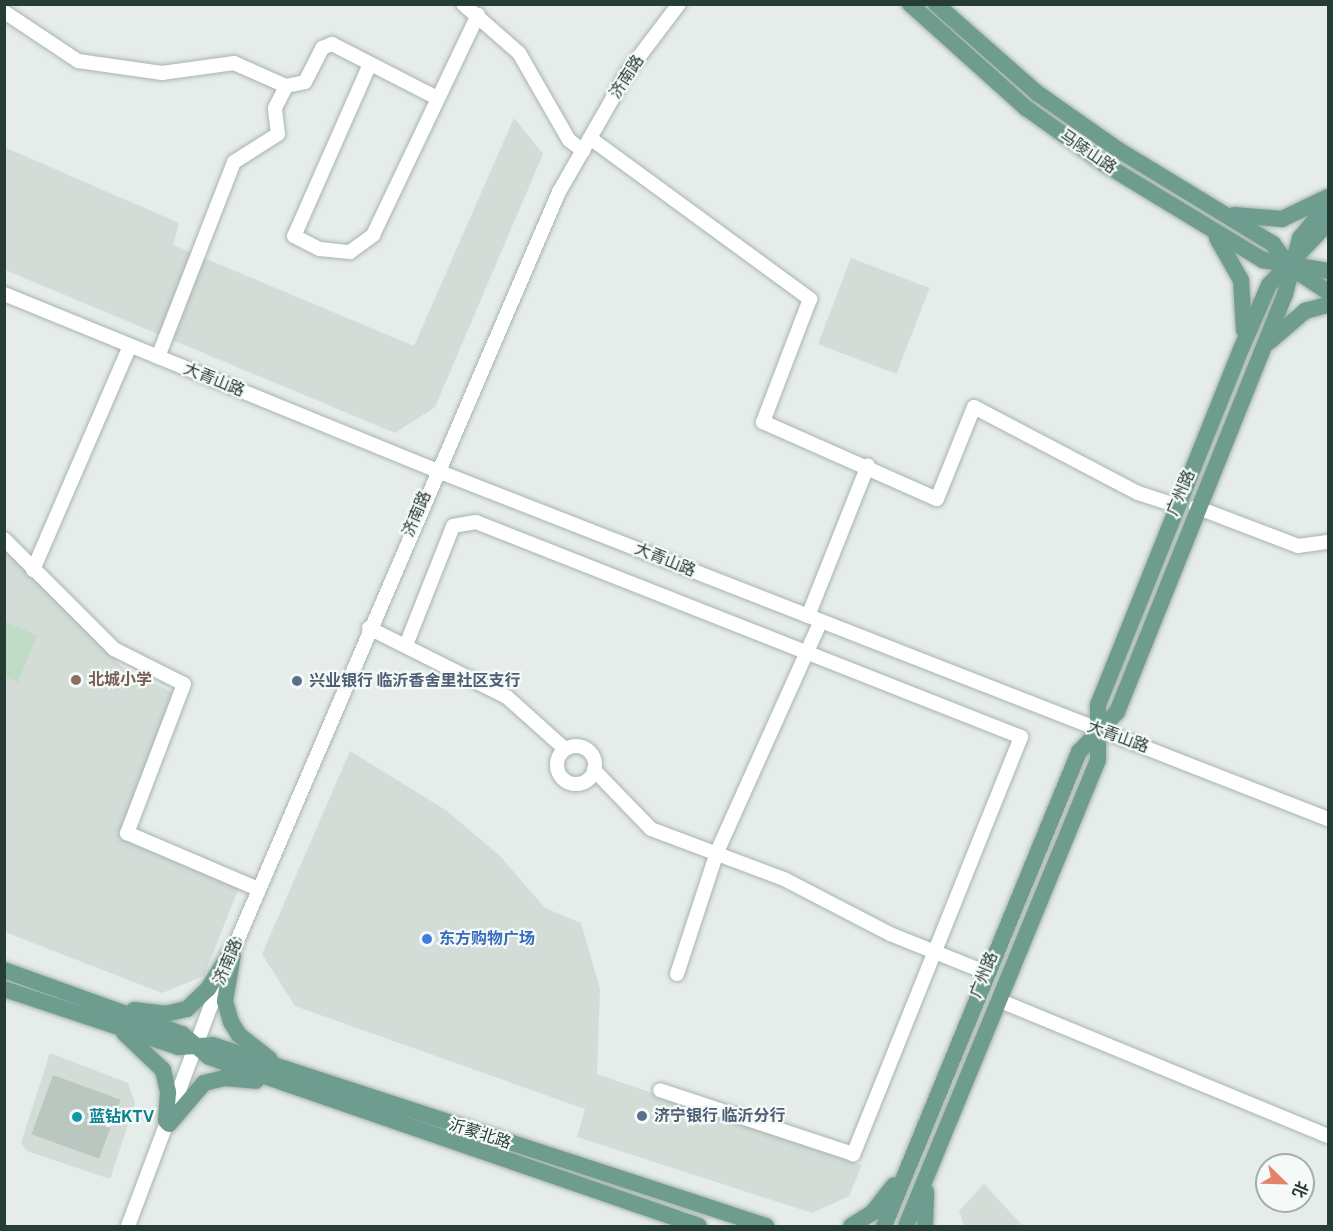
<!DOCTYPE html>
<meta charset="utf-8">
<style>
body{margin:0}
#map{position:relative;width:1333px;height:1231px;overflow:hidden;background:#e5ece9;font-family:"Public Sans","Noto Sans SC",sans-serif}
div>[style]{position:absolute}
.built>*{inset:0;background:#d3dcd7;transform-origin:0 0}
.green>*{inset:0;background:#c0dbc6}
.building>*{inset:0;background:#bac7c1;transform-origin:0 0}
.roads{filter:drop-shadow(0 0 2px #a8b4af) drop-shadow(0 0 2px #a8b4af)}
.minor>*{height:14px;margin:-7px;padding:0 7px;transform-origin:7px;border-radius:7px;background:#fff}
.minor>.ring{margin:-7px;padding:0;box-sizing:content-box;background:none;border:14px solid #fff;border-radius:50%}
.major>*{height:16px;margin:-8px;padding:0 8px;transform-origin:8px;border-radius:8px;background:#6e9d8f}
.dots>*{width:16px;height:16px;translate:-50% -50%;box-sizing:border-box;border:3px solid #f5f9f7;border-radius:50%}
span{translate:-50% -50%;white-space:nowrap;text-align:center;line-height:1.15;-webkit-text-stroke:4.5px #f5f9f7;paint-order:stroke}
.street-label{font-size:16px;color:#263d35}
.education-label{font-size:16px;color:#785e54;font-weight:700}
.left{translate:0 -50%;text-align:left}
.service-label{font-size:16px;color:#4e5e75;font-weight:700}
.shop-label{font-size:16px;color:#366cbe;font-weight:700}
.culture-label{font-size:16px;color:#0d838f;font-weight:700}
.frame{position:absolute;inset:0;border:6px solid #263d35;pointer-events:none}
.north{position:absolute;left:1255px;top:1153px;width:60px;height:60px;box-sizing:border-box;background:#f5f9f7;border:2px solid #a2aea9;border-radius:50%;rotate:113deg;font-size:16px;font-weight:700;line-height:24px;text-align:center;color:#263d35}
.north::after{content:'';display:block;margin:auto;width:21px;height:27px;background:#e4826b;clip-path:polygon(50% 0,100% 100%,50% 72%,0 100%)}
</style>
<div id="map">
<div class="built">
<i style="clip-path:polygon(514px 118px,543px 154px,435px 407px,395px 433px,5px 270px,4px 147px,179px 223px,173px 245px,414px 346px)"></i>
<i style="left:851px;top:258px;width:84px;height:92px;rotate:21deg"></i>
<i style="clip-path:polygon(4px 546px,121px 666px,175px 694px,121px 836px,239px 887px,204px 976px,162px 993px,5px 932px)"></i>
<i style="clip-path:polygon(350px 751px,447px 811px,500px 856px,545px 908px,581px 923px,600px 989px,597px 1074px,862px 1165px,849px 1196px,812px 1213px,577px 1137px,585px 1109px,295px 1006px,262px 954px)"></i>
<i style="clip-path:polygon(50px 1053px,128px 1083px,135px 1103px,110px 1179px,27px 1151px,21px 1143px)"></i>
<i style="clip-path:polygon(984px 1184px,1021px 1224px,1028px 1226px,964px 1226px,959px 1211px)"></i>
</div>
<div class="green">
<i style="clip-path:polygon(5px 621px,37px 636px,18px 682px,5px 677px)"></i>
</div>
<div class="building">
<i style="left:53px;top:1075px;width:72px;height:63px;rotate:20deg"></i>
</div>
<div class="roads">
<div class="minor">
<i style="left:463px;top:4px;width:74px;rotate:41.2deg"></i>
<i style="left:519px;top:53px;width:100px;rotate:60.1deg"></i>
<i style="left:569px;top:140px;width:18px;rotate:38deg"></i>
<i style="left:6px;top:13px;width:87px;rotate:33.7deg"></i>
<i style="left:78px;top:61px;width:85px;rotate:8.1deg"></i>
<i style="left:162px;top:73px;width:73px;rotate:-7.9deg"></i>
<i style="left:234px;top:63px;width:57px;rotate:23.9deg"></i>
<i style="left:286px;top:86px;width:19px;rotate:-12deg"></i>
<i style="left:305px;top:82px;width:38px;rotate:-63deg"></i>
<i style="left:322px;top:48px;width:11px;rotate:-22deg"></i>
<i style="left:332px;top:44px;width:116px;rotate:27.2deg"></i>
<i style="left:370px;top:64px;width:188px;rotate:113.8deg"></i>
<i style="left:294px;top:236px;width:29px;rotate:27deg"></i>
<i style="left:320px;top:249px;width:30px;rotate:6deg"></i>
<i style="left:350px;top:252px;width:29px;rotate:-36deg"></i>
<i style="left:373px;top:235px;width:244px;rotate:-64.5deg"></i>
<i style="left:590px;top:138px;width:273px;rotate:36.2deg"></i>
<i style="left:810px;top:299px;width:132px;rotate:110.9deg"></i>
<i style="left:763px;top:422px;width:190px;rotate:23.9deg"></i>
<i style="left:937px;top:499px;width:99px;rotate:-68.1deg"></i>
<i style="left:974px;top:407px;width:185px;rotate:27.7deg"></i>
<i style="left:1138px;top:493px;width:40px;rotate:18deg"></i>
<i style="left:4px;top:294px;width:466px;rotate:22.2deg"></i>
<i style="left:435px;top:470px;width:959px;rotate:21.35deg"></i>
<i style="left:158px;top:357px;width:209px;rotate:-68.7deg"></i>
<i style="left:234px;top:162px;width:52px;rotate:-32.5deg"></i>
<i style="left:278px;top:134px;width:26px;rotate:-97deg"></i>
<i style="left:275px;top:108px;width:25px;rotate:-63deg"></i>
<i style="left:1196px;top:507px;width:109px;rotate:20.9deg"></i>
<i style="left:1298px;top:546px;width:30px;rotate:-8deg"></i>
<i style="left:4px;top:539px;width:156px;rotate:45deg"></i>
<i style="left:114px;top:649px;width:78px;rotate:26.6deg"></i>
<i style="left:184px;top:684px;width:160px;rotate:110.9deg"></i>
<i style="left:127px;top:833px;width:142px;rotate:23.1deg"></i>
<i style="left:33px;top:570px;width:244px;rotate:-66.6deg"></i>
<i style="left:808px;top:616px;width:162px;rotate:-68.3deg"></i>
<i style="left:369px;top:628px;width:154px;rotate:26.6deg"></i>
<i style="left:507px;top:697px;width:78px;rotate:41.9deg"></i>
<i style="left:406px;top:645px;width:128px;rotate:-68.4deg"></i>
<i style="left:453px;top:526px;width:23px;rotate:-10deg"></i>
<i style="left:476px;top:522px;width:586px;rotate:21.53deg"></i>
<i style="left:1021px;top:737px;width:450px;rotate:111.9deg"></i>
<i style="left:853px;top:1154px;width:203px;rotate:-161.7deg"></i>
<i class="ring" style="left:557px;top:746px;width:24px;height:24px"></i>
<i style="left:594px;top:770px;width:82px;rotate:46deg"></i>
<i style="left:651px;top:829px;width:142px;rotate:20.6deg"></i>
<i style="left:784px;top:879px;width:119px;rotate:27.4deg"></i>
<i style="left:890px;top:934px;width:102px;rotate:21.8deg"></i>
<i style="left:231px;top:955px;width:831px;rotate:-66.74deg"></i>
<i style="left:559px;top:192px;width:141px;rotate:-60.2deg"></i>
<i style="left:629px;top:70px;width:83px;rotate:-52.9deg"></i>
<i style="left:677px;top:974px;width:128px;rotate:-71.8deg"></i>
<i style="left:717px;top:852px;width:253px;rotate:-65.8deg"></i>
<i style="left:998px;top:1000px;width:357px;rotate:22.4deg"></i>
<i style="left:128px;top:1226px;width:265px;rotate:-69.4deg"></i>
</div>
<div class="major">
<i style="left:910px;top:4px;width:156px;rotate:41.9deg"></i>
<i style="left:1026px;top:108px;width:98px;rotate:35.5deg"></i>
<i style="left:1106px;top:165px;width:184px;rotate:31.2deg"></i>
<i style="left:1263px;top:260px;width:66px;rotate:9.6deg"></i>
<i style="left:936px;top:4px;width:135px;rotate:41.4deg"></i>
<i style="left:1037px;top:93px;width:98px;rotate:35deg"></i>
<i style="left:1117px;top:149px;width:183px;rotate:31.3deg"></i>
<i style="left:1273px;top:244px;width:27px;rotate:54deg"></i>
<i style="left:1289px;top:266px;width:47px;rotate:33.7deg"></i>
<i style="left:1234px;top:215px;width:48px;rotate:4.8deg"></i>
<i style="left:1282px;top:219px;width:51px;rotate:-25.6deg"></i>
<i style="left:1217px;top:238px;width:48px;rotate:60.3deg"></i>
<i style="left:1241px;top:280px;width:50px;rotate:86.6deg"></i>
<i style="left:1269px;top:342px;width:48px;rotate:-40.7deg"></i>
<i style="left:1305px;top:311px;width:24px;rotate:-15deg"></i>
<i style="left:233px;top:955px;width:47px;rotate:99.9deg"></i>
<i style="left:225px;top:1001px;width:22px;rotate:74deg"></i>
<i style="left:231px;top:1022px;width:15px;rotate:58deg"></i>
<i style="left:239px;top:1035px;width:39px;rotate:38deg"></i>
<i style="left:4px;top:970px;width:189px;rotate:19.8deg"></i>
<i style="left:182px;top:1034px;width:35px;rotate:40deg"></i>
<i style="left:209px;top:1057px;width:518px;rotate:19.03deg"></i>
<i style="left:4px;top:989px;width:183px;rotate:18.4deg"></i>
<i style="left:178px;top:1047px;width:35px;rotate:-3deg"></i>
<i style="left:213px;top:1045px;width:582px;rotate:18.12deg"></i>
<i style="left:134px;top:1010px;width:31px;rotate:7deg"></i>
<i style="left:165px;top:1014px;width:23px;rotate:-13deg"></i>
<i style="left:187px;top:1009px;width:29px;rotate:-44deg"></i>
<i style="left:208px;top:989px;width:52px;rotate:-58.5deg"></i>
<i style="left:124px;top:1033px;width:54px;rotate:43.5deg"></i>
<i style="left:163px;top:1070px;width:23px;rotate:77deg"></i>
<i style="left:168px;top:1092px;width:29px;rotate:94deg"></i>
<i style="left:169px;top:1124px;width:54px;rotate:-49.5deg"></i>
<i style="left:204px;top:1083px;width:21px;rotate:-14deg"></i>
<i style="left:224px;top:1078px;width:32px;rotate:5deg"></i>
<i style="left:851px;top:1226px;width:26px;rotate:-32deg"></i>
<i style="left:873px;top:1212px;width:34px;rotate:-52deg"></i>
<i style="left:884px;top:1226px;width:513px;rotate:-67.64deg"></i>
<i style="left:1079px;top:752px;width:55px;rotate:-46.5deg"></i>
<i style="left:1117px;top:712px;width:450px;rotate:-68.1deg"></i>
<i style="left:1285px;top:294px;width:58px;rotate:-75deg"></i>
<i style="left:1300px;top:238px;width:43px;rotate:-49.7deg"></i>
<i style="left:906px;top:1226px;width:504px;rotate:-67.61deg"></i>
<i style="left:1098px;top:760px;width:55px;rotate:-90deg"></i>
<i style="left:1098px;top:705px;width:386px;rotate:-68.1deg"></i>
<i style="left:1242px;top:347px;width:68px;rotate:-66.5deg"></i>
<i style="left:1269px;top:285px;width:86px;rotate:-46.4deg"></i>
<i style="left:925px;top:1226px;width:34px;rotate:-88deg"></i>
</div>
</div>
<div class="dots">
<i style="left:76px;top:680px;background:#8d6e63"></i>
<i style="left:297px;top:681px;background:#5c6f8a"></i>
<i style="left:427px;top:939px;background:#3f7fe0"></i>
<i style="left:642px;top:1116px;background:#5c6f8a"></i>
<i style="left:77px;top:1117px;background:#0f9aa8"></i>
</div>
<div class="street-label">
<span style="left:627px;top:77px;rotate:-57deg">济南路</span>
<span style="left:1088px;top:152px;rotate:34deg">马陵山路</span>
<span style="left:214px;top:380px;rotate:22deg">大青山路</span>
<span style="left:1181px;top:493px;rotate:-67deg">广州路</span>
<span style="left:417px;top:514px;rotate:-67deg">济南路</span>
<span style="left:665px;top:560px;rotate:22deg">大青山路</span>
<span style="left:1118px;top:737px;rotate:20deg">大青山路</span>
<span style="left:228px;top:962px;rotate:-67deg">济南路</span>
<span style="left:984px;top:975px;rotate:-68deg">广州路</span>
<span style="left:480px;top:1134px;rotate:18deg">沂蒙北路</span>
</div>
<div class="education-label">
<span class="left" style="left:88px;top:680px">北城小学</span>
</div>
<div class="service-label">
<span class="left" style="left:309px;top:681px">兴业银行 临沂香舍里社区支行</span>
<span class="left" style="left:654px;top:1116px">济宁银行 临沂分行</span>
</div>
<div class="shop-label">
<span class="left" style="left:439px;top:939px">东方购物广场</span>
</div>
<div class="culture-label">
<span class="left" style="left:89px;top:1117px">蓝钻KTV</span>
</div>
<div class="frame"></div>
<div class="north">北</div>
</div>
